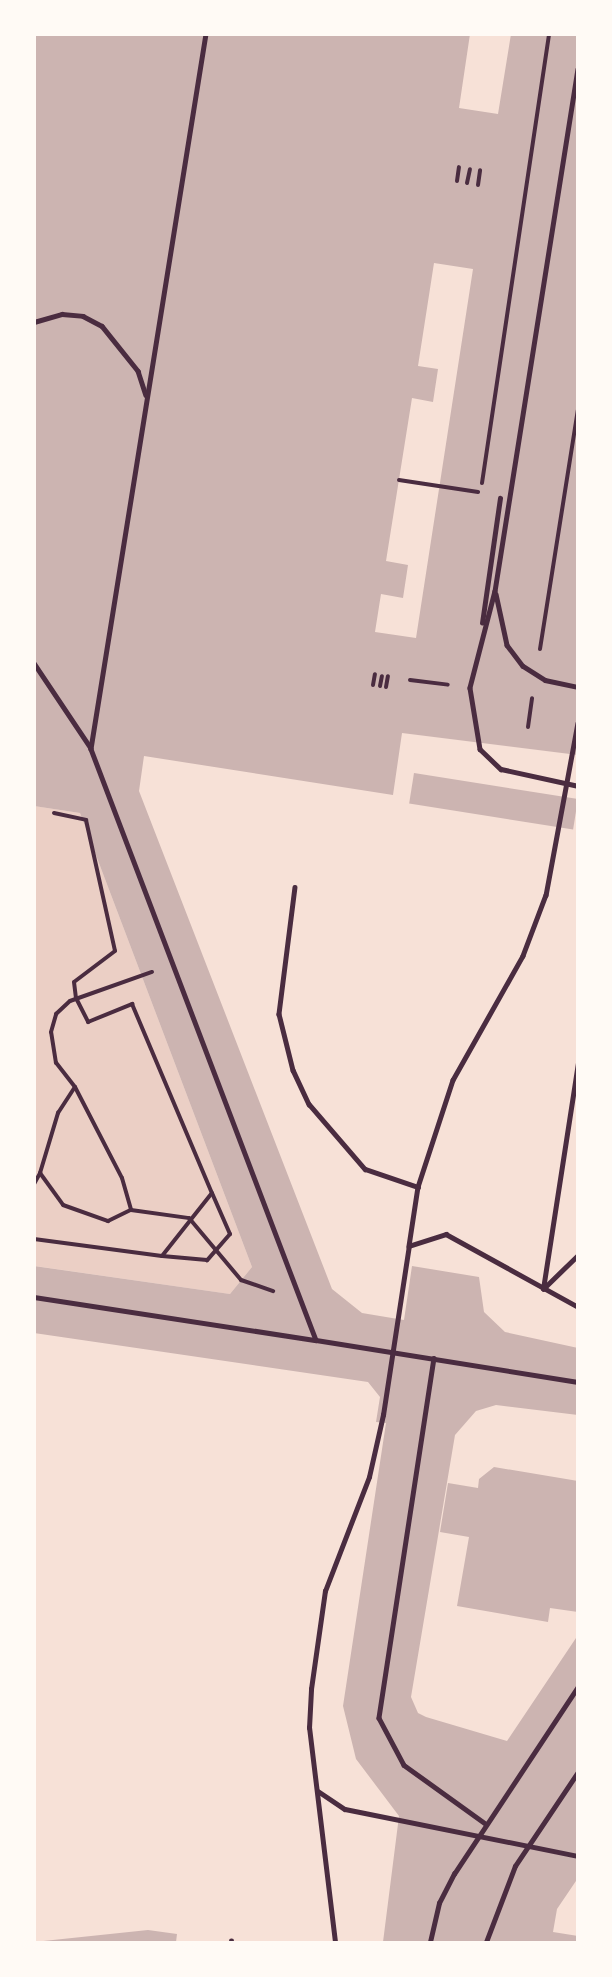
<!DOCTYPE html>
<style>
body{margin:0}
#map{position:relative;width:612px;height:1977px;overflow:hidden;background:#f7e1d7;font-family:"IBM Plex Serif",serif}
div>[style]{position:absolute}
.green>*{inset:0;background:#ebcfc5}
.building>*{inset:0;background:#ccb4b1;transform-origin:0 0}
.path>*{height:4px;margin:-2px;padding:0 2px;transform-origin:2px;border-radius:2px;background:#4a2c40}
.service>*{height:4.5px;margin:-2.25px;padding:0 2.25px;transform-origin:2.25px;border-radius:2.25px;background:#4a2c40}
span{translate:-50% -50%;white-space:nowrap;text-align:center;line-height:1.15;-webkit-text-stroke:4.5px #fffaf5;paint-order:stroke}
.frame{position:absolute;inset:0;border:36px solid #fffaf5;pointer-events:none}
</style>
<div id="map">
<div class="green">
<i style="clip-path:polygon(34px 806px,80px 813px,252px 1267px,230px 1294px,35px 1266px)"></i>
</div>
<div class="building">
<i style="clip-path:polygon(evenodd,34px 34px,470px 34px,459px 108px,498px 114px,511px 34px,578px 34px,578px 755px,402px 733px,393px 795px,144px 756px,139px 791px,332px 1289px,362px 1313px,404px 1320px,412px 1266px,479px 1277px,484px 1312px,505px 1332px,578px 1348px,578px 1415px,496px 1405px,476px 1411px,455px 1435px,411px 1697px,418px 1713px,426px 1717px,507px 1741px,578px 1635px,578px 1878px,557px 1909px,553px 1932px,578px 1936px,578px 1942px,383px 1942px,399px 1816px,356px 1759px,343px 1706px,386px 1423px,376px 1422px,380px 1397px,368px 1382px,34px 1333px,34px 1266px,230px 1294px,252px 1267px,80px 813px,34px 806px,34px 34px,434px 263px,473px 269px,416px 638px,375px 632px,381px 594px,403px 598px,408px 565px,386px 561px,412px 398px,433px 402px,438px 369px,418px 366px,434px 263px)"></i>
<i style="left:414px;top:773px;width:166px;height:31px;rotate:9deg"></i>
<i style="clip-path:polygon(494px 1467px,578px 1481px,578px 1612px,550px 1608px,548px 1622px,457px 1606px,469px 1537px,440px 1532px,448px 1483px,478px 1488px,479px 1479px)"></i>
<i style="clip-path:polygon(148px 1930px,177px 1934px,176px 1942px,34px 1942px)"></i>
</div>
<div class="path">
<i style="left:457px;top:181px;width:14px;rotate:-82deg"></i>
<i style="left:467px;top:183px;width:14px;rotate:-78deg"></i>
<i style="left:478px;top:185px;width:15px;rotate:-82deg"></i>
<i style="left:399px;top:480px;width:80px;rotate:8.6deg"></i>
<i style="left:482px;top:483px;width:454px;rotate:-81.5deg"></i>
<i style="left:540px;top:649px;width:242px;rotate:-81deg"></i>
<i style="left:410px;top:680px;width:38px;rotate:7deg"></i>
<i style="left:373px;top:685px;width:11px;rotate:-80deg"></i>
<i style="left:380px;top:686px;width:10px;rotate:-79deg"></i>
<i style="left:386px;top:687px;width:11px;rotate:-80deg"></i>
<i style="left:528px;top:727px;width:29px;rotate:-82deg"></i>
<i style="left:54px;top:813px;width:33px;rotate:12deg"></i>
<i style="left:86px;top:820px;width:134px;rotate:77.5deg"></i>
<i style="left:115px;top:951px;width:51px;rotate:142.9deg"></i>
<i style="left:74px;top:982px;width:16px;rotate:83deg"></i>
<i style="left:76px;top:998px;width:27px;rotate:63deg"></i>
<i style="left:88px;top:1022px;width:48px;rotate:-22.2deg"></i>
<i style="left:132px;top:1004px;width:205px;rotate:67.1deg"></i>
<i style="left:212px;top:1193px;width:45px;rotate:66.3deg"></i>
<i style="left:230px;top:1234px;width:35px;rotate:131deg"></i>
<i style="left:207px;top:1260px;width:45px;rotate:-174.9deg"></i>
<i style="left:162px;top:1256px;width:80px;rotate:-51.6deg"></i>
<i style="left:75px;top:1087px;width:102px;rotate:62.7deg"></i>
<i style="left:122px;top:1178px;width:33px;rotate:74deg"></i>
<i style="left:40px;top:1173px;width:63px;rotate:-73.3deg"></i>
<i style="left:58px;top:1113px;width:31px;rotate:-57deg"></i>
<i style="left:75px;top:1087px;width:31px;rotate:-128deg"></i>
<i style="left:56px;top:1063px;width:31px;rotate:-99deg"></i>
<i style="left:51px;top:1032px;width:19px;rotate:-74deg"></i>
<i style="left:56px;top:1014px;width:19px;rotate:-43deg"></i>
<i style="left:70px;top:1001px;width:87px;rotate:-19.5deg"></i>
<i style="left:34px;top:1184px;width:13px;rotate:-61deg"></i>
<i style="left:40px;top:1173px;width:39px;rotate:54deg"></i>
<i style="left:63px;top:1205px;width:48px;rotate:19.6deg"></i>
<i style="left:108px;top:1221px;width:25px;rotate:-26deg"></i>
<i style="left:131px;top:1210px;width:59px;rotate:7.9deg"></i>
<i style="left:189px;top:1218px;width:81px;rotate:50deg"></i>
<i style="left:241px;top:1280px;width:34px;rotate:19deg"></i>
<i style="left:34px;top:1239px;width:129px;rotate:7.6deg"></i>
</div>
<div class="service">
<i style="left:206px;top:34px;width:724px;rotate:99.14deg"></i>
<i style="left:91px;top:749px;width:632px;rotate:69.16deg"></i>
<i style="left:316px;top:1340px;width:265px;rotate:9.1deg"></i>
<i style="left:578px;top:69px;width:529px;rotate:99.03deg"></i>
<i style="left:495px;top:591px;width:100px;rotate:104.5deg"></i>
<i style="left:470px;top:688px;width:62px;rotate:80.7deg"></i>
<i style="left:480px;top:749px;width:29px;rotate:44deg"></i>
<i style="left:501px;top:769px;width:79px;rotate:12.4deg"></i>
<i style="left:34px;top:322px;width:29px;rotate:-16deg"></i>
<i style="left:62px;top:314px;width:21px;rotate:5deg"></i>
<i style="left:83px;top:316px;width:21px;rotate:28deg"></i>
<i style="left:102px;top:326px;width:58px;rotate:51.3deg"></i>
<i style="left:138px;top:371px;width:25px;rotate:72deg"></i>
<i style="left:496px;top:594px;width:52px;rotate:77.8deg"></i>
<i style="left:507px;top:645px;width:26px;rotate:53deg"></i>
<i style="left:523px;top:666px;width:26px;rotate:32deg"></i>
<i style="left:545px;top:680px;width:34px;rotate:12deg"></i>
<i style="left:482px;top:623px;width:126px;rotate:-81.8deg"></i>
<i style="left:34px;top:663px;width:102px;rotate:56.2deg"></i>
<i style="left:578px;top:723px;width:175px;rotate:100.5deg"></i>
<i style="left:546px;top:895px;width:65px;rotate:110.7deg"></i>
<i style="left:523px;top:956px;width:142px;rotate:119.4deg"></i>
<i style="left:453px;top:1080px;width:113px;rotate:108.1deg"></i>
<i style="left:418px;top:1187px;width:60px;rotate:98.7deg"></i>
<i style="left:409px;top:1246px;width:39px;rotate:-18deg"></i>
<i style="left:446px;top:1234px;width:151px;rotate:28.9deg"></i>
<i style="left:295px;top:887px;width:128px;rotate:97.2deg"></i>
<i style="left:279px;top:1014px;width:58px;rotate:76deg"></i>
<i style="left:293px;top:1070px;width:38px;rotate:65deg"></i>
<i style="left:309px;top:1104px;width:86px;rotate:49.3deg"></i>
<i style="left:365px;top:1169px;width:56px;rotate:18.8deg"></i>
<i style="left:543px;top:1289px;width:230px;rotate:-81.2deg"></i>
<i style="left:543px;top:1289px;width:49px;rotate:-44.2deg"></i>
<i style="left:34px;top:1297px;width:285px;rotate:8.7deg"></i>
<i style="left:434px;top:1358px;width:364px;rotate:98.7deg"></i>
<i style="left:379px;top:1718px;width:53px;rotate:62deg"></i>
<i style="left:404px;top:1765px;width:101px;rotate:35.7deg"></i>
<i style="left:318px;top:1791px;width:32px;rotate:34deg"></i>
<i style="left:345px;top:1809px;width:238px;rotate:11.4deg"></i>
<i style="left:231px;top:1942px;width:1px;rotate:-90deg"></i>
<i style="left:335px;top:1942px;width:216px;rotate:-96.9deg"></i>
<i style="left:309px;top:1728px;width:39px;rotate:-87deg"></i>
<i style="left:311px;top:1689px;width:99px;rotate:-81.9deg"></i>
<i style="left:325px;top:1591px;width:122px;rotate:-68.9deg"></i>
<i style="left:369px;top:1477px;width:64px;rotate:-77.3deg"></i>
<i style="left:383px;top:1415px;width:171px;rotate:-81.3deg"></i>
<i style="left:430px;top:1942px;width:40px;rotate:-77deg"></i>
<i style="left:439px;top:1903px;width:33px;rotate:-63deg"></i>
<i style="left:454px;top:1874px;width:224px;rotate:-56.5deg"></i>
<i style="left:486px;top:1942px;width:81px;rotate:-69.1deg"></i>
<i style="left:515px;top:1866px;width:113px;rotate:-56.2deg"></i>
</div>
<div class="frame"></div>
</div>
